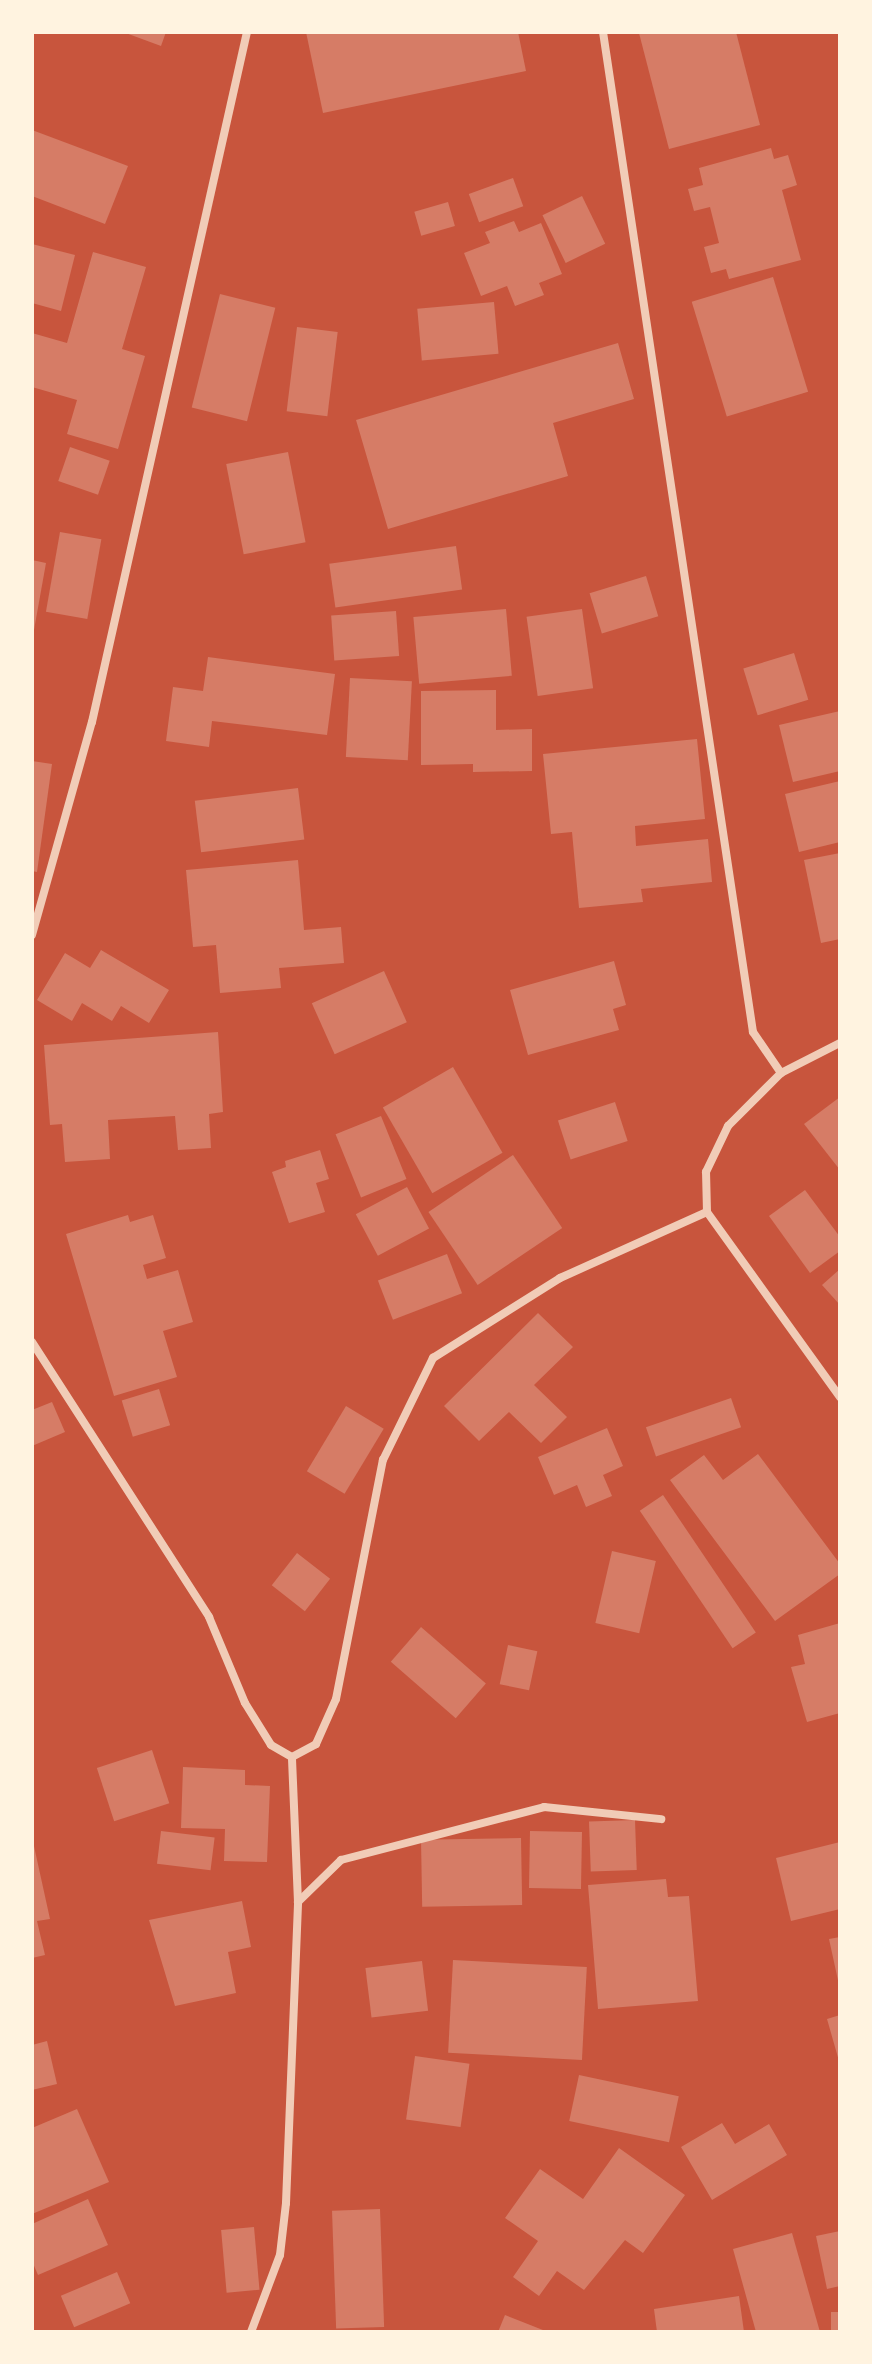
<!DOCTYPE html>
<style>
body{margin:0}
#map{position:relative;width:872px;height:2364px;overflow:hidden;background:#c8553d;font-family:"Asap Condensed",sans-serif}
div>[style]{position:absolute}
.building>*{inset:0;background:#d67c66;transform-origin:0 0}
.minor>*{height:8px;margin:-4px;padding:0 4px;transform-origin:4px;border-radius:4px;background:#f1ccb7}
span{translate:-50% -50%;white-space:nowrap;text-align:center;line-height:1.15;-webkit-text-stroke:6px #fff3e0;paint-order:stroke}
.frame{position:absolute;inset:0;border:34px solid #fff3e0;pointer-events:none}
</style>
<div id="map">
<div class="building">
<i style="clip-path:polygon(123px 32px,166px 32px,161px 46px)"></i>
<i style="clip-path:polygon(306px 32px,518px 32px,526px 71px,323px 113px)"></i>
<i style="clip-path:polygon(736px 32px,760px 125px,669px 149px,639px 33px)"></i>
<i style="clip-path:polygon(32px 130px,128px 166px,105px 224px,32px 196px)"></i>
<i style="clip-path:polygon(771px 148px,774px 159px,788px 155px,797px 185px,782px 190px,801px 260px,729px 279px,726px 269px,711px 273px,704px 247px,719px 243px,710px 207px,694px 211px,688px 189px,703px 185px,699px 168px)"></i>
<i style="left:513px;top:178px;width:30px;height:47px;rotate:70deg"></i>
<i style="left:582px;top:196px;width:53px;height:44px;rotate:64deg"></i>
<i style="left:448px;top:202px;width:25px;height:35px;rotate:74deg"></i>
<i style="clip-path:polygon(514px 221px,519px 232px,541px 223px,562px 274px,539px 283px,544px 295px,515px 306px,507px 286px,481px 296px,464px 253px,490px 243px,485px 232px)"></i>
<i style="clip-path:polygon(32px 244px,75px 255px,61px 311px,32px 303px)"></i>
<i style="clip-path:polygon(93px 252px,146px 267px,122px 349px,145px 356px,118px 449px,67px 434px,77px 400px,32px 387px,32px 333px,67px 343px)"></i>
<i style="left:773px;top:277px;width:120px;height:85px;rotate:73deg"></i>
<i style="left:220px;top:294px;width:57px;height:117px;rotate:14deg"></i>
<i style="left:494px;top:302px;width:52px;height:77px;rotate:85deg"></i>
<i style="left:297px;top:327px;width:41px;height:85px;rotate:7deg"></i>
<i style="clip-path:polygon(618px 343px,634px 399px,553px 423px,568px 476px,388px 529px,356px 420px)"></i>
<i style="left:70px;top:447px;width:42px;height:36px;rotate:19deg"></i>
<i style="left:288px;top:452px;width:92px;height:63px;rotate:79deg"></i>
<i style="left:60px;top:532px;width:42px;height:81px;rotate:10deg"></i>
<i style="left:456px;top:546px;width:44px;height:128px;rotate:82deg"></i>
<i style="clip-path:polygon(32px 560px,46px 563px,34px 630px,32px 630px)"></i>
<i style="left:646px;top:576px;width:42px;height:59px;rotate:73deg"></i>
<i style="left:506px;top:609px;width:67px;height:93px;rotate:85deg"></i>
<i style="left:582px;top:609px;width:80px;height:56px;rotate:82deg"></i>
<i style="left:396px;top:611px;width:45px;height:65px;rotate:86deg"></i>
<i style="left:794px;top:653px;width:49px;height:53px;rotate:73deg"></i>
<i style="clip-path:polygon(208px 657px,335px 674px,327px 735px,212px 721px,209px 747px,166px 741px,173px 687px,203px 691px)"></i>
<i style="left:350px;top:678px;width:62px;height:79px;rotate:3deg"></i>
<i style="clip-path:polygon(496px 690px,496px 730px,532px 729px,532px 771px,473px 772px,473px 764px,421px 765px,421px 691px)"></i>
<i style="clip-path:polygon(840px 711px,840px 771px,793px 782px,779px 725px)"></i>
<i style="clip-path:polygon(697px 739px,705px 819px,635px 826px,636px 846px,708px 839px,712px 882px,641px 889px,643px 902px,579px 908px,572px 832px,551px 834px,543px 754px)"></i>
<i style="clip-path:polygon(32px 761px,52px 764px,37px 872px,32px 871px)"></i>
<i style="clip-path:polygon(840px 781px,840px 842px,799px 852px,785px 794px)"></i>
<i style="left:298px;top:788px;width:52px;height:104px;rotate:83deg"></i>
<i style="clip-path:polygon(840px 853px,840px 939px,821px 943px,804px 860px)"></i>
<i style="clip-path:polygon(298px 860px,304px 930px,341px 927px,344px 963px,279px 968px,281px 988px,220px 993px,216px 945px,193px 947px,186px 870px)"></i>
<i style="clip-path:polygon(101px 950px,169px 990px,149px 1023px,121px 1006px,112px 1021px,82px 1003px,72px 1021px,37px 1000px,65px 953px,90px 968px)"></i>
<i style="clip-path:polygon(614px 961px,626px 1005px,613px 1009px,619px 1030px,528px 1055px,510px 990px)"></i>
<i style="left:384px;top:971px;width:56px;height:79px;rotate:66deg"></i>
<i style="clip-path:polygon(218px 1032px,223px 1112px,209px 1114px,211px 1148px,178px 1150px,175px 1116px,108px 1120px,110px 1159px,65px 1162px,62px 1124px,50px 1125px,44px 1045px)"></i>
<i style="left:453px;top:1067px;width:99px;height:81px;rotate:60deg"></i>
<i style="clip-path:polygon(840px 1097px,840px 1170px,804px 1124px)"></i>
<i style="left:615px;top:1102px;width:41px;height:60px;rotate:72deg"></i>
<i style="left:381px;top:1116px;width:68px;height:49px;rotate:68deg"></i>
<i style="clip-path:polygon(320px 1150px,329px 1179px,316px 1183px,325px 1212px,289px 1223px,272px 1172px,286px 1167px,285px 1161px)"></i>
<i style="left:513px;top:1155px;width:88px;height:102px;rotate:56deg"></i>
<i style="left:407px;top:1187px;width:47px;height:58px;rotate:62deg"></i>
<i style="clip-path:polygon(805px 1190px,840px 1237px,840px 1251px,810px 1273px,769px 1216px)"></i>
<i style="clip-path:polygon(128px 1215px,130px 1222px,153px 1215px,166px 1258px,143px 1265px,147px 1279px,178px 1270px,193px 1322px,163px 1331px,177px 1377px,114px 1396px,66px 1234px)"></i>
<i style="left:447px;top:1254px;width:42px;height:74px;rotate:69deg"></i>
<i style="clip-path:polygon(840px 1269px,840px 1305px,822px 1285px)"></i>
<i style="clip-path:polygon(538px 1313px,573px 1347px,534px 1385px,567px 1417px,541px 1443px,509px 1412px,479px 1441px,444px 1406px)"></i>
<i style="left:159px;top:1389px;width:38px;height:39px;rotate:73deg"></i>
<i style="left:731px;top:1398px;width:31px;height:90px;rotate:71deg"></i>
<i style="clip-path:polygon(52px 1402px,65px 1432px,32px 1446px,32px 1410px)"></i>
<i style="left:346px;top:1406px;width:44px;height:76px;rotate:31deg"></i>
<i style="clip-path:polygon(607px 1428px,623px 1466px,603px 1475px,612px 1496px,586px 1507px,577px 1485px,554px 1495px,538px 1457px)"></i>
<i style="clip-path:polygon(758px 1454px,840px 1564px,840px 1574px,775px 1621px,670px 1480px,704px 1455px,723px 1480px)"></i>
<i style="left:663px;top:1495px;width:166px;height:28px;rotate:56deg"></i>
<i style="left:612px;top:1551px;width:45px;height:74px;rotate:13deg"></i>
<i style="left:297px;top:1553px;width:42px;height:41px;rotate:38deg"></i>
<i style="clip-path:polygon(840px 1623px,840px 1713px,807px 1722px,791px 1667px,805px 1664px,798px 1635px)"></i>
<i style="left:421px;top:1627px;width:86px;height:46px;rotate:41deg"></i>
<i style="left:508px;top:1645px;width:30px;height:40px;rotate:12deg"></i>
<i style="left:152px;top:1750px;width:56px;height:58px;rotate:72deg"></i>
<i style="clip-path:polygon(183px 1767px,245px 1770px,245px 1785px,270px 1786px,267px 1862px,224px 1861px,225px 1829px,181px 1828px)"></i>
<i style="left:635px;top:1820px;width:50px;height:46px;rotate:88deg"></i>
<i style="left:161px;top:1831px;width:54px;height:33px;rotate:7deg"></i>
<i style="left:530px;top:1831px;width:52px;height:57px;rotate:1deg"></i>
<i style="clip-path:polygon(32px 1837px,50px 1919px,37px 1921px,45px 1955px,32px 1958px)"></i>
<i style="left:521px;top:1838px;width:67px;height:100px;rotate:89deg"></i>
<i style="clip-path:polygon(840px 1842px,840px 1909px,791px 1921px,776px 1858px)"></i>
<i style="clip-path:polygon(666px 1879px,668px 1897px,689px 1896px,698px 2001px,598px 2009px,588px 1885px)"></i>
<i style="clip-path:polygon(242px 1901px,251px 1947px,228px 1952px,236px 1993px,175px 2006px,149px 1920px)"></i>
<i style="clip-path:polygon(840px 1937px,840px 1985px,839px 1985px,829px 1939px)"></i>
<i style="left:453px;top:1960px;width:134px;height:93px;rotate:3deg"></i>
<i style="left:422px;top:1961px;width:50px;height:57px;rotate:83deg"></i>
<i style="clip-path:polygon(840px 2015px,840px 2061px,839px 2061px,827px 2019px)"></i>
<i style="clip-path:polygon(47px 2041px,57px 2084px,32px 2090px,32px 2045px)"></i>
<i style="left:415px;top:2056px;width:55px;height:64px;rotate:8deg"></i>
<i style="left:579px;top:2075px;width:102px;height:47px;rotate:12deg"></i>
<i style="clip-path:polygon(77px 2109px,109px 2182px,32px 2214px,32px 2128px)"></i>
<i style="clip-path:polygon(722px 2123px,735px 2144px,769px 2124px,787px 2155px,712px 2200px,681px 2147px)"></i>
<i style="clip-path:polygon(619px 2148px,685px 2195px,643px 2253px,625px 2240px,584px 2290px,557px 2271px,539px 2296px,513px 2277px,538px 2241px,505px 2218px,540px 2169px,583px 2199px)"></i>
<i style="clip-path:polygon(88px 2199px,108px 2245px,38px 2275px,32px 2261px,32px 2224px)"></i>
<i style="left:380px;top:2209px;width:118px;height:48px;rotate:88deg"></i>
<i style="left:254px;top:2227px;width:63px;height:33px;rotate:85deg"></i>
<i style="clip-path:polygon(840px 2231px,840px 2286px,827px 2289px,816px 2236px)"></i>
<i style="clip-path:polygon(792px 2233px,820px 2332px,756px 2332px,733px 2249px)"></i>
<i style="left:117px;top:2272px;width:34px;height:61px;rotate:67deg"></i>
<i style="clip-path:polygon(739px 2296px,744px 2332px,657px 2332px,654px 2309px)"></i>
<i style="left:831px;top:2312px;width:9px;height:20px"></i>
<i style="clip-path:polygon(505px 2315px,548px 2332px,498px 2332px)"></i>
</div>
<div class="minor">
<i style="left:603px;top:32px;width:1011px;rotate:81.47deg"></i>
<i style="left:753px;top:1032px;width:50px;rotate:55.7deg"></i>
<i style="left:781px;top:1073px;width:66px;rotate:-27deg"></i>
<i style="left:32px;top:935px;width:221px;rotate:-74.3deg"></i>
<i style="left:92px;top:722px;width:707px;rotate:-77.34deg"></i>
<i style="left:707px;top:1212px;width:228px;rotate:54.3deg"></i>
<i style="left:32px;top:1342px;width:327px;rotate:57.2deg"></i>
<i style="left:209px;top:1617px;width:93px;rotate:67.3deg"></i>
<i style="left:245px;top:1703px;width:49px;rotate:58.2deg"></i>
<i style="left:271px;top:1745px;width:24px;rotate:30deg"></i>
<i style="left:292px;top:1757px;width:27px;rotate:-28deg"></i>
<i style="left:316px;top:1744px;width:49px;rotate:-66deg"></i>
<i style="left:336px;top:1699px;width:244px;rotate:-78.9deg"></i>
<i style="left:383px;top:1460px;width:114px;rotate:-63.9deg"></i>
<i style="left:433px;top:1358px;width:150px;rotate:-32.2deg"></i>
<i style="left:560px;top:1278px;width:161px;rotate:-24.2deg"></i>
<i style="left:707px;top:1212px;width:40px;rotate:-91.4deg"></i>
<i style="left:706px;top:1172px;width:51px;rotate:-64.4deg"></i>
<i style="left:728px;top:1126px;width:75px;rotate:-45deg"></i>
<i style="left:298px;top:1902px;width:60px;rotate:-44.3deg"></i>
<i style="left:341px;top:1860px;width:210px;rotate:-14.6deg"></i>
<i style="left:544px;top:1807px;width:118px;rotate:5.9deg"></i>
<i style="left:251px;top:2332px;width:82px;rotate:-69.4deg"></i>
<i style="left:280px;top:2255px;width:52px;rotate:-83.4deg"></i>
<i style="left:286px;top:2203px;width:301px;rotate:-87.7deg"></i>
<i style="left:298px;top:1902px;width:145px;rotate:-92.4deg"></i>
</div>
<div class="frame"></div>
</div>
